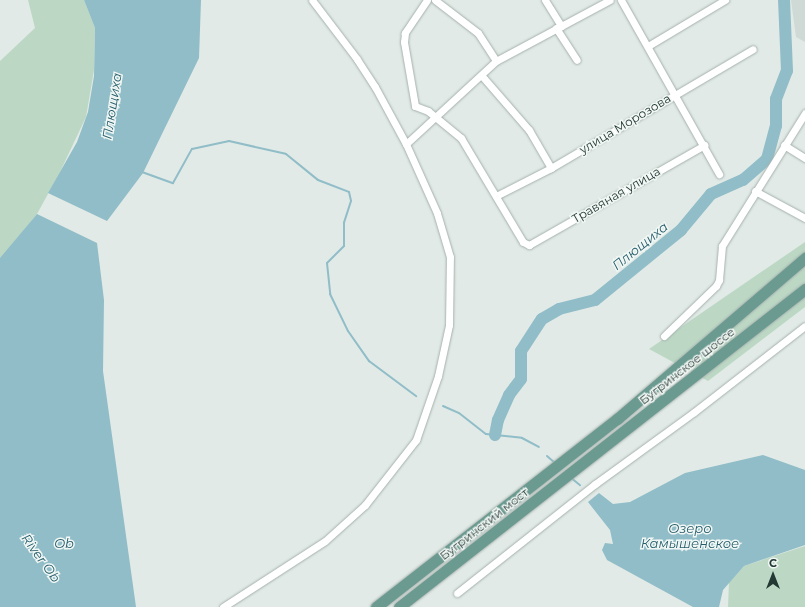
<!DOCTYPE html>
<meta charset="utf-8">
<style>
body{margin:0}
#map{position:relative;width:805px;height:607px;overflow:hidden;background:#e1eae6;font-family:Montserrat,sans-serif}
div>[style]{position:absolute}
.built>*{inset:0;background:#cfd9d5}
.green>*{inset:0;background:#bcd8c5}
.water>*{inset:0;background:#90bdc8}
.stream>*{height:2px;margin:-1px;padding:0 1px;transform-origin:1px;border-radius:1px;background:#90bdc8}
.river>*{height:12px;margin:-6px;padding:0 6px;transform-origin:6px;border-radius:6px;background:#90bdc8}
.roads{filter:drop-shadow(0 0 1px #a5b1ad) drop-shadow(0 0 1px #a5b1ad)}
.minor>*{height:7px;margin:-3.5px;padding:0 3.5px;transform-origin:3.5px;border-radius:3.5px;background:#fff}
.primary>*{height:11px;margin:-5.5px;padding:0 5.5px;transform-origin:5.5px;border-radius:5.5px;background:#6b9a90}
span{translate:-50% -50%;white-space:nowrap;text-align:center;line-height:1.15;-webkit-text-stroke:3px #f1f7f4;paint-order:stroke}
.street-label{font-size:12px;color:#243834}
.water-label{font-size:13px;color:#255d6c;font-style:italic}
.north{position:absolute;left:753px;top:555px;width:40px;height:40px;-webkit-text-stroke:3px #f1f7f4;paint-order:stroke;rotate:0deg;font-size:11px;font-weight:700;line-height:16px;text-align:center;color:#243834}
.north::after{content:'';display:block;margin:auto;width:14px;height:18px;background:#243834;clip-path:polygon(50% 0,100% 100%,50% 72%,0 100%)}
</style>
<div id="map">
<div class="built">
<i style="clip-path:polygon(791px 0,805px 0,805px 42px,796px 37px)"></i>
</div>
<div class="green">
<i style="clip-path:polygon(28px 0,84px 0,95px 28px,94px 70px,86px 117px,60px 172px,37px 214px,0 259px,0 61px,35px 28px)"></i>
<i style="clip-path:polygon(805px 242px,805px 307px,708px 381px,649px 349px)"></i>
<i style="clip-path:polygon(805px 546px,805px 607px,728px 607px,729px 582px,744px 566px)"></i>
</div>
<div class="water">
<i style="clip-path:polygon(84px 0,201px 0,199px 58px,143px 173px,107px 221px,48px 193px,77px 142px,88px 112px,94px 76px,95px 28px)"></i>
<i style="clip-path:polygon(37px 214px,97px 243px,104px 300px,103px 371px,136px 607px,0 607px,0 258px)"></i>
<i style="clip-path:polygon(763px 455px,805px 470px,805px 545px,744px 566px,723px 590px,719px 607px,693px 607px,607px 560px,602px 550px,605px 543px,613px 544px,610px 530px,588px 502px,599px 493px,613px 504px,630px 502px,685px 473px)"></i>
</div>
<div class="stream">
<i style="left:142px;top:172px;width:33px;rotate:20deg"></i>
<i style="left:173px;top:183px;width:39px;rotate:-61deg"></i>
<i style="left:192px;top:149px;width:38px;rotate:-12deg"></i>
<i style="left:229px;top:141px;width:58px;rotate:12.8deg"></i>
<i style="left:286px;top:154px;width:41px;rotate:39.1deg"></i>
<i style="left:318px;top:180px;width:33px;rotate:21deg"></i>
<i style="left:349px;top:192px;width:9px;rotate:77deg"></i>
<i style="left:351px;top:201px;width:23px;rotate:108deg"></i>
<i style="left:344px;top:223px;width:23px;rotate:90deg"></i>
<i style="left:344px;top:246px;width:24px;rotate:135deg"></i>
<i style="left:327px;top:263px;width:31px;rotate:84deg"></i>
<i style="left:330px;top:294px;width:41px;rotate:64.1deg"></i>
<i style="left:348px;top:331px;width:37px;rotate:55deg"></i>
<i style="left:369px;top:361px;width:59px;rotate:36.7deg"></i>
<i style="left:443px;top:406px;width:17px;rotate:24deg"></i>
<i style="left:459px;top:413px;width:34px;rotate:38deg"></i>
<i style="left:486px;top:434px;width:36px;rotate:6deg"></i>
<i style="left:522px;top:438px;width:19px;rotate:28deg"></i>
<i style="left:547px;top:456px;width:11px;rotate:41deg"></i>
<i style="left:570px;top:477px;width:13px;rotate:39deg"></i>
</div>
<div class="river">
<i style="left:495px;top:435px;width:15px;rotate:-79deg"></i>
<i style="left:498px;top:420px;width:27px;rotate:-66deg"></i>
<i style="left:509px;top:395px;width:20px;rotate:-53deg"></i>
<i style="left:521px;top:379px;width:28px;rotate:-90deg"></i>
<i style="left:521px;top:351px;width:38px;rotate:-57deg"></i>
<i style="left:542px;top:319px;width:20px;rotate:-30deg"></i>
<i style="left:559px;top:309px;width:37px;rotate:-14deg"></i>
<i style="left:595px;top:300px;width:111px;rotate:-39.1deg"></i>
<i style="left:681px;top:230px;width:47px;rotate:-50.2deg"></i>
<i style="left:711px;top:194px;width:35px;rotate:-24deg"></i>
<i style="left:743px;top:180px;width:32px;rotate:-41deg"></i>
<i style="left:767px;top:159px;width:34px;rotate:-75deg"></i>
<i style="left:776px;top:126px;width:27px;rotate:-90deg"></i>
<i style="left:776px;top:99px;width:30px;rotate:-69deg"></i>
<i style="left:787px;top:71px;width:71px;rotate:-92.4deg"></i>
</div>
<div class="roads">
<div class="minor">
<i style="left:427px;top:0;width:40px;rotate:124deg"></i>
<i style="left:405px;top:33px;width:9px;rotate:96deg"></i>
<i style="left:404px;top:42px;width:65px;rotate:80.2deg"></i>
<i style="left:415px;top:106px;width:14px;rotate:21deg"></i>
<i style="left:428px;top:111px;width:43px;rotate:39.3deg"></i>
<i style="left:461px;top:138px;width:121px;rotate:59.2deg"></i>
<i style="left:523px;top:242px;width:7px;rotate:27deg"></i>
<i style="left:529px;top:245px;width:202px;rotate:-29.7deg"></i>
<i style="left:435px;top:0;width:54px;rotate:37.5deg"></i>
<i style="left:478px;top:33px;width:33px;rotate:57deg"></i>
<i style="left:545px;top:0;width:31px;rotate:58deg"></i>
<i style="left:621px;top:0;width:200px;rotate:60.6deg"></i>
<i style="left:556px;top:28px;width:38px;rotate:57deg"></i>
<i style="left:648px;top:46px;width:90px;rotate:-30.9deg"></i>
<i style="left:482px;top:76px;width:72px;rotate:49deg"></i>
<i style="left:529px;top:130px;width:44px;rotate:59.9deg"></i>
<i style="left:406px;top:144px;width:122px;rotate:-42.7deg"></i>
<i style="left:496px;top:61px;width:129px;rotate:-28.2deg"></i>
<i style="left:784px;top:145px;width:25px;rotate:32deg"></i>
<i style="left:755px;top:191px;width:57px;rotate:28.4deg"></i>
<i style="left:496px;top:196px;width:62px;rotate:-27deg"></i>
<i style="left:551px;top:168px;width:234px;rotate:-30.5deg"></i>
<i style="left:664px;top:336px;width:72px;rotate:-43.9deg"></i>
<i style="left:716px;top:286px;width:7px;rotate:-63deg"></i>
<i style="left:719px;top:280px;width:34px;rotate:-85deg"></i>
<i style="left:722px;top:246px;width:157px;rotate:-58deg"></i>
<i style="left:457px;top:593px;width:176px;rotate:-38.3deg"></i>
<i style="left:595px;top:484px;width:122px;rotate:-36deg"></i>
<i style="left:694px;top:412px;width:140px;rotate:-37.8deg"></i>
<i style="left:223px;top:607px;width:121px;rotate:-32.9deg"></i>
<i style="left:325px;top:541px;width:54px;rotate:-42deg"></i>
<i style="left:365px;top:505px;width:83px;rotate:-51.9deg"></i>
<i style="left:416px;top:440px;width:68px;rotate:-71deg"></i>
<i style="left:438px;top:376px;width:52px;rotate:-77.8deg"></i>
<i style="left:449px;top:325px;width:68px;rotate:-89.2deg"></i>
<i style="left:450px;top:257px;width:46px;rotate:-106.5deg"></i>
<i style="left:437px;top:213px;width:76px;rotate:-114.2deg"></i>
<i style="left:406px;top:144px;width:65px;rotate:-118.5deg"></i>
<i style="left:375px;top:87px;width:33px;rotate:-123deg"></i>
<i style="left:357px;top:59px;width:74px;rotate:-127.3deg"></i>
</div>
<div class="primary">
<i style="left:376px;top:607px;width:306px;rotate:-38deg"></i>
<i style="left:617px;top:419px;width:248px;rotate:-40.6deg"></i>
<i style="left:399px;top:607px;width:516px;rotate:-38.07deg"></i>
</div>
</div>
<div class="street-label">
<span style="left:625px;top:124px;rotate:-31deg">улица Морозова</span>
<span style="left:616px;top:195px;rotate:-30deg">Травяная улица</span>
<span style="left:687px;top:366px;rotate:-38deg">Бугринское шоссе</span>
<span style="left:484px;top:524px;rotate:-38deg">Бугринский мост</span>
</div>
<div class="water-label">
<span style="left:112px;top:106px;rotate:-81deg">Плющиха</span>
<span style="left:640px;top:246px;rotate:-39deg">Плющиха</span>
<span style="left:690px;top:536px">Озеро<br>Камышенское</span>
<span style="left:64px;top:543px">Ob</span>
<span style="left:41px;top:558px;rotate:54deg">River Ob</span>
</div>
<div class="north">С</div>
</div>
